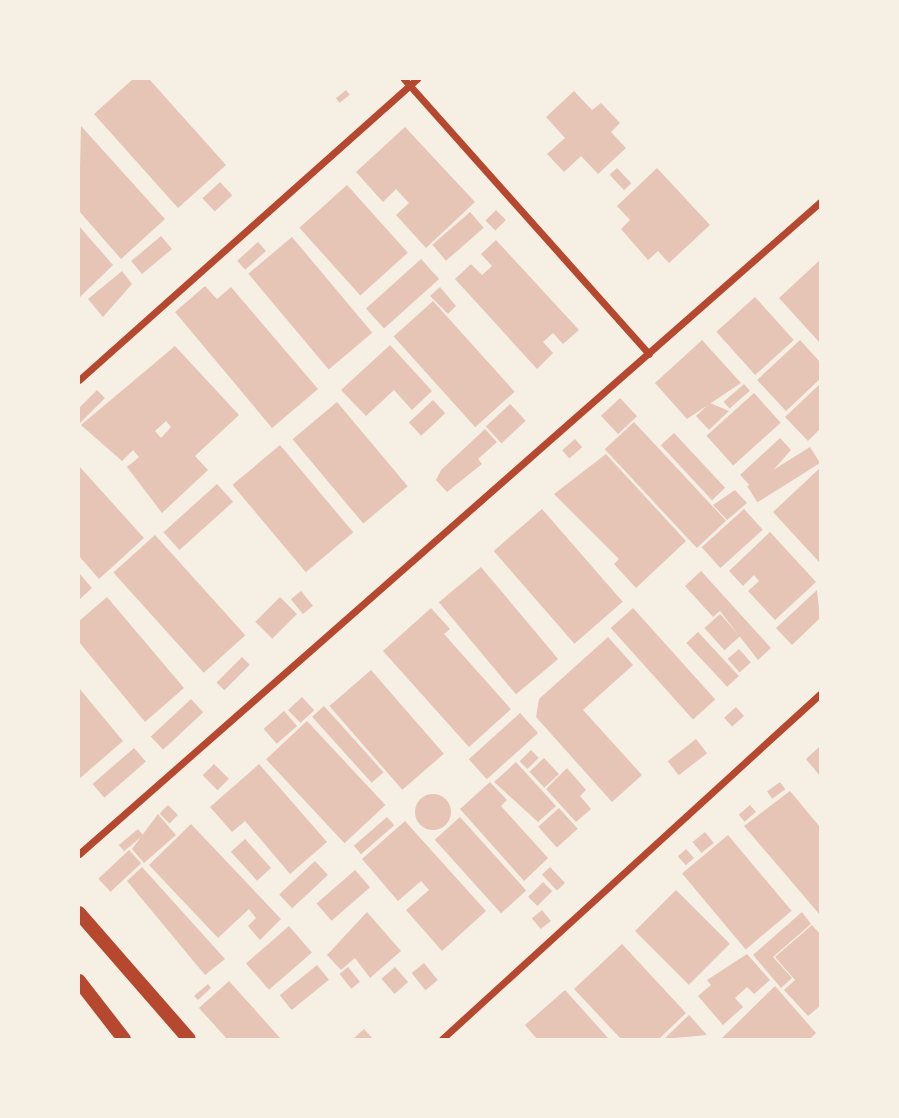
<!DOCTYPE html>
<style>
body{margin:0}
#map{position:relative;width:899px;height:1118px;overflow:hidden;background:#f6efe4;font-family:"Nunito Sans",sans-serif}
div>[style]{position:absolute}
.building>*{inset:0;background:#e6c5b7;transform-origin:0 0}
.round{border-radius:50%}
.minor>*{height:7px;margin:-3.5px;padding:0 3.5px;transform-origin:3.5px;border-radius:3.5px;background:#b5482f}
.secondary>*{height:14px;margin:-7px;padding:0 7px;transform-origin:7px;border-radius:7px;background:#b5482f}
span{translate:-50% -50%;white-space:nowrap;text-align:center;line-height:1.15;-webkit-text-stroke:7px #f6efe4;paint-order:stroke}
.frame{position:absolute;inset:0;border:80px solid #f6efe4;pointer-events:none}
</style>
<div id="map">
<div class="building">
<i style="clip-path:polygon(133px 79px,149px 79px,226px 165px,178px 208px,94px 114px)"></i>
<i style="left:346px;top:90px;width:6px;height:13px;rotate:51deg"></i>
<i style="clip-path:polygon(574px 91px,592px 110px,601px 103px,620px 123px,611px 132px,626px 148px,598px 174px,581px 156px,564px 172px,547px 154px,565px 138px,546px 117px)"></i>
<i style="clip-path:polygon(81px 126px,165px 219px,121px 259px,79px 211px)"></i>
<i style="clip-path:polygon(405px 127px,475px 202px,426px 248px,396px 215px,409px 203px,396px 189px,383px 202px,356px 172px)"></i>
<i style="left:617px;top:168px;width:21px;height:10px;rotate:47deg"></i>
<i style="clip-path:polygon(657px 168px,710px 225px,669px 263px,658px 251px,648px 260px,621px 229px,630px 220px,617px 206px)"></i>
<i style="left:220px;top:182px;width:18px;height:24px;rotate:47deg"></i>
<i style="left:347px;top:185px;width:91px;height:64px;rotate:48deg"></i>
<i style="left:496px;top:210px;width:14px;height:15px;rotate:45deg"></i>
<i style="left:470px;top:212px;width:21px;height:50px;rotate:49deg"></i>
<i style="clip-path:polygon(79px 226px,113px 265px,79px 298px)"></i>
<i style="left:161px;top:236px;width:17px;height:39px;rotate:50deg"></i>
<i style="left:292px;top:237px;width:125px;height:57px;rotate:50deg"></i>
<i style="clip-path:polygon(496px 240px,579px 330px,563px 344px,553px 333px,543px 342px,553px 353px,537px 369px,455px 279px,471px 264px,482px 275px,492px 266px,481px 254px)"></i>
<i style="left:258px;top:242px;width:12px;height:28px;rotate:48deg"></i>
<i style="left:421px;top:259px;width:27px;height:74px;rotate:48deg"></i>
<i style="clip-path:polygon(820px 260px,820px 343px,779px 298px)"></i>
<i style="clip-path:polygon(122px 271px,132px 284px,103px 317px,88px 299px)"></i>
<i style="clip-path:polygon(205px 286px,217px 299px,231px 287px,318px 389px,272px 428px,175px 312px)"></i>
<i style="clip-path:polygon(440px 287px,456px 306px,448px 314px,430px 296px)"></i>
<i style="left:755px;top:297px;width:58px;height:52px;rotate:48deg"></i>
<i style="left:433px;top:301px;width:122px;height:53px;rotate:48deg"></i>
<i style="clip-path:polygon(702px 340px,741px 383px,687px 419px,655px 383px)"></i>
<i style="clip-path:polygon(800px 340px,820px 362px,820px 379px,786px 411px,757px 380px)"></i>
<i style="clip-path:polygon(390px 345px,432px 391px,412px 410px,394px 390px,366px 416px,341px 390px)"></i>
<i style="clip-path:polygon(evenodd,175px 346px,239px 415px,195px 456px,208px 470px,162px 513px,127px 467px,139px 457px,133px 450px,122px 461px,81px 425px,175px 346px,166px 421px,171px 427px,161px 438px,155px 431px,166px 421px)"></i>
<i style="left:744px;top:384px;width:9px;height:27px;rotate:49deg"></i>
<i style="clip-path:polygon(820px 384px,820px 429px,808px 441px,785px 417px)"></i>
<i style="clip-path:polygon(97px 390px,105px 398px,79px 424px,79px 408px)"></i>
<i style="left:754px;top:393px;width:40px;height:64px;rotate:48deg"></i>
<i style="left:620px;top:398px;width:25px;height:26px;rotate:47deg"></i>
<i style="left:433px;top:400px;width:18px;height:33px;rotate:47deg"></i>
<i style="left:337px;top:402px;width:110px;height:58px;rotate:50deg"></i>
<i style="clip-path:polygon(710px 403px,729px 411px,709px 430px,696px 416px)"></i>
<i style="left:510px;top:404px;width:23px;height:33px;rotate:47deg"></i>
<i style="left:634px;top:422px;width:135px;height:40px;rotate:47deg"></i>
<i style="clip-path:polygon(485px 429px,497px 442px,478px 459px,482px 464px,447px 492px,436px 480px,441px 470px)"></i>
<i style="left:674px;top:433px;width:75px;height:18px;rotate:47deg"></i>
<i style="clip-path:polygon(780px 438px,791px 450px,755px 491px,740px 475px)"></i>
<i style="left:575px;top:439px;width:11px;height:17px;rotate:49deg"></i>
<i style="left:280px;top:445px;width:114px;height:62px;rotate:50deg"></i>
<i style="left:810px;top:447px;width:19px;height:74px;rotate:58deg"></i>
<i style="clip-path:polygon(606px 454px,686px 541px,636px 588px,614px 564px,619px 559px,554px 494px)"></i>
<i style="clip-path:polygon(79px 466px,144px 538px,99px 579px,79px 556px)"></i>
<i style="clip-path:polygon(820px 468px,820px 563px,773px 512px)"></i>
<i style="left:217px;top:484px;width:24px;height:72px;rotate:48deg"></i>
<i style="clip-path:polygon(735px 490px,747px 503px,727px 520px,713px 505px)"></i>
<i style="left:542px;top:509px;width:123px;height:64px;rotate:49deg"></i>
<i style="left:744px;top:509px;width:28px;height:57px;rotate:48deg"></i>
<i style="clip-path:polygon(770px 532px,816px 582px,775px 620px,748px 591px,759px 581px,754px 575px,743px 586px,729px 571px)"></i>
<i style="left:155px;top:535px;width:135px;height:56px;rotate:48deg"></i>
<i style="left:481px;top:567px;width:120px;height:55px;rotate:50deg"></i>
<i style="clip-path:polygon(701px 571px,771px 648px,758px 660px,720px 611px,713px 617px,685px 586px)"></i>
<i style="clip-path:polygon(79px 573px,92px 588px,79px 600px)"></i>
<i style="clip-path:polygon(817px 590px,820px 618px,792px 645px,776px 628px)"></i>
<i style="left:301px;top:591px;width:19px;height:13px;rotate:51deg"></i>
<i style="clip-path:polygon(107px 597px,184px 688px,145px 722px,79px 642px,79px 621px)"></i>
<i style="left:280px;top:597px;width:24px;height:35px;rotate:45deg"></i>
<i style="clip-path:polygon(431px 608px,450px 629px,444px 634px,511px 709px,469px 747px,383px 651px)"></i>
<i style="left:633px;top:608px;width:123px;height:30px;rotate:48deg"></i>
<i style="left:720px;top:614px;width:30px;height:21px;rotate:48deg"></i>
<i style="left:698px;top:632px;width:60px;height:16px;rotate:47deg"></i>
<i style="clip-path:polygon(608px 637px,633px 665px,583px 710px,642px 775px,612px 802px,536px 717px,539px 699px)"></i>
<i style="left:739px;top:649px;width:18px;height:15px;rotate:49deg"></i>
<i style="left:242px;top:657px;width:11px;height:36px;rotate:45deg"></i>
<i style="left:371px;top:670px;width:111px;height:55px;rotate:49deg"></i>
<i style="clip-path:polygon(79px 688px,123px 741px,79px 779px)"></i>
<i style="left:302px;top:697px;width:18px;height:19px;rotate:47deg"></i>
<i style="left:191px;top:699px;width:18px;height:55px;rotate:47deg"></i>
<i style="left:324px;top:706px;width:89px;height:16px;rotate:48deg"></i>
<i style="left:736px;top:707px;width:12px;height:16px;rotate:48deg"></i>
<i style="left:284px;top:711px;width:20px;height:27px;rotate:49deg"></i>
<i style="left:520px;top:713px;width:27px;height:69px;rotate:48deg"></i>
<i style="left:307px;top:721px;width:115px;height:56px;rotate:47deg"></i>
<i style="left:696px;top:739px;width:18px;height:36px;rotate:52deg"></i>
<i style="clip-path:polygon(820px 746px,820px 776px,806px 759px)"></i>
<i style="left:134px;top:748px;width:18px;height:55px;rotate:49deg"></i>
<i style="left:531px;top:750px;width:11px;height:16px;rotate:45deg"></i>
<i style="left:544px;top:758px;width:22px;height:20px;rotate:47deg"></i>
<i style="clip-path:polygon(516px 762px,556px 806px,538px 822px,494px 782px)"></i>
<i style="left:214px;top:764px;width:21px;height:16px;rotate:45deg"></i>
<i style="clip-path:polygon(259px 764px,327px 842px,290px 874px,245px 821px,232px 832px,210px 807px)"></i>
<i style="clip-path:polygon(567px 768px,586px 790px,580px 796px,591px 809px,576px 822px,546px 789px)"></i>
<i style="clip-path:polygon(490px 782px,507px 800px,501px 806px,548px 858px,524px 881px,460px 809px)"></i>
<i style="left:780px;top:782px;width:9px;height:16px;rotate:54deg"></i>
<i style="clip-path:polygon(790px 791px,820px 827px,820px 915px,744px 826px)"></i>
<i class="round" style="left:415px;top:794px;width:36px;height:36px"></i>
<i style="left:168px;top:805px;width:14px;height:12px;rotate:45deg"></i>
<i style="left:750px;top:805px;width:9px;height:15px;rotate:49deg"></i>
<i style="left:559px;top:808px;width:28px;height:28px;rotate:48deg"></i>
<i style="clip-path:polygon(158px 814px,176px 835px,144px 863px,132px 849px)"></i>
<i style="left:387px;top:817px;width:11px;height:44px;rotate:49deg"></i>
<i style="left:460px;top:817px;width:99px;height:34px;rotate:48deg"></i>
<i style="clip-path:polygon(405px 821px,486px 911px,442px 951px,406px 910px,429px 890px,421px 881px,398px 901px,362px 859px)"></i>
<i style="clip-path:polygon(191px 824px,281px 919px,260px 940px,248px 926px,256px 918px,249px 909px,218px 938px,149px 865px)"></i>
<i style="left:138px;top:829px;width:8px;height:25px;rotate:50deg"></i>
<i style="left:705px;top:832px;width:14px;height:16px;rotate:51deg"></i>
<i style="left:728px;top:835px;width:99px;height:60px;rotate:50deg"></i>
<i style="left:245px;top:839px;width:39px;height:19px;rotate:48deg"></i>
<i style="left:686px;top:849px;width:12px;height:11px;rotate:48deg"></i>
<i style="left:129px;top:850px;width:18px;height:42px;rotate:47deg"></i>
<i style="left:315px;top:861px;width:19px;height:49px;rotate:47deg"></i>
<i style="clip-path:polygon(142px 867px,225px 959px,205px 975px,127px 881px)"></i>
<i style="left:550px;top:867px;width:22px;height:11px;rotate:47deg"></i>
<i style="left:355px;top:870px;width:23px;height:51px;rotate:49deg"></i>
<i style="left:543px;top:882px;width:13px;height:21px;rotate:45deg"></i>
<i style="left:676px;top:890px;width:76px;height:58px;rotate:45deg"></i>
<i style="left:542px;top:910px;width:14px;height:13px;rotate:51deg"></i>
<i style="clip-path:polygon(367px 912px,401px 951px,370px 978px,355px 958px,341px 970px,327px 955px)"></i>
<i style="clip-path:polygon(802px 912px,811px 924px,773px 957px,792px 978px,781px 988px,753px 955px)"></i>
<i style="clip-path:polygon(812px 925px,820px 934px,820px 1006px,808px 1016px,784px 990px,795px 980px,775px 957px)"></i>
<i style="left:289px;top:926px;width:35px;height:57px;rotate:49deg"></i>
<i style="clip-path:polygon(622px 944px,686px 1013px,659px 1039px,621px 1039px,574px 989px)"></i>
<i style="clip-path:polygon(747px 954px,770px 980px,754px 994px,747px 987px,735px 998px,743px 1007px,723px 1025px,698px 996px,711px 985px,707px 980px)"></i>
<i style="left:424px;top:963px;width:22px;height:16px;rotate:51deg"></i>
<i style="left:317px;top:965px;width:19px;height:48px;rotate:51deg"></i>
<i style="left:348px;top:967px;width:19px;height:11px;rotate:51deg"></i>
<i style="left:395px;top:967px;width:20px;height:18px;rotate:49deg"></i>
<i style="clip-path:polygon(229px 981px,281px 1039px,227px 1039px,199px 1008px)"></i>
<i style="clip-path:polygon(208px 984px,211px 988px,198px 1000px,194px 996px)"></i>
<i style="clip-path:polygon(775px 986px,816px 1033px,810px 1039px,721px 1039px)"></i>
<i style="clip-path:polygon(565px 990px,609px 1039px,537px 1039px,525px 1025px)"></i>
<i style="clip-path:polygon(689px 1015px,707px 1035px,664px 1039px)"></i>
<i style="clip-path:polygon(364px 1029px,373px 1039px,353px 1039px)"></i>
</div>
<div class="minor">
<i style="left:404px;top:79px;width:368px;rotate:48.3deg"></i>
<i style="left:79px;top:380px;width:453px;rotate:-41.7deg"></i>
<i style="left:79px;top:854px;width:987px;rotate:-41.34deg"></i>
<i style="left:442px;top:1039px;width:512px;rotate:-42.39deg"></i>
</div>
<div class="secondary">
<i style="left:79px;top:913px;width:167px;rotate:48.9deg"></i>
<i style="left:79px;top:981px;width:73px;rotate:52.2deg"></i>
</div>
<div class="frame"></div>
</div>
